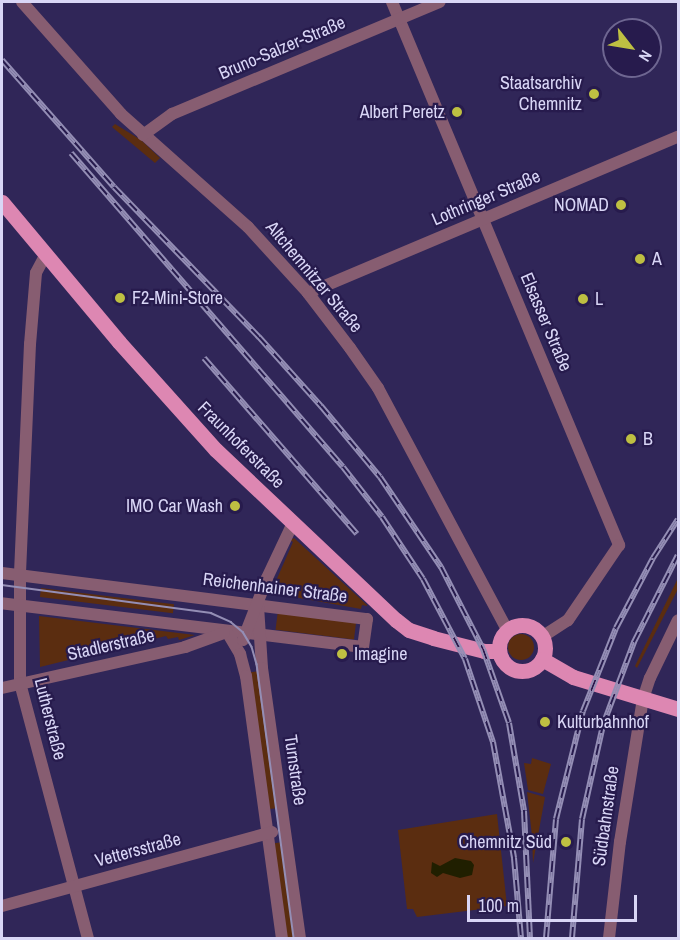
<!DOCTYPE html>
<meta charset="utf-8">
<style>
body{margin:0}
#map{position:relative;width:680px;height:940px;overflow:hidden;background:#302658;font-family:"Archivo Narrow",sans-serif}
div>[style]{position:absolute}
.green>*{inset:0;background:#5b2d10;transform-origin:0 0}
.round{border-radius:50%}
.water>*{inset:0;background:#201f00}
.minor>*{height:12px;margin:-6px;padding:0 6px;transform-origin:6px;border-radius:6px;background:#875d71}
.major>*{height:15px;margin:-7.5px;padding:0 7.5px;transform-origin:7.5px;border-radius:7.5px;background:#dd87b2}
.major>.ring{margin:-7.5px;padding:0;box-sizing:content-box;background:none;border:15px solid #dd87b2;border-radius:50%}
.tram>*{height:1.5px;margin:-0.75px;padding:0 0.75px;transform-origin:0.75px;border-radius:0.75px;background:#948eb5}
.rail>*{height:6px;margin-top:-3px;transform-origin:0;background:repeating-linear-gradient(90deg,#271b4d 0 11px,#948eb5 0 22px);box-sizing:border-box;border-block:2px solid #948eb5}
.dots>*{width:16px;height:16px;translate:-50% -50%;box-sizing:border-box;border:3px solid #271b4d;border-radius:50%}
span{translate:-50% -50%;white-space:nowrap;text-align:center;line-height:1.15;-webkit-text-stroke:4.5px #271b4d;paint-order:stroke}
.street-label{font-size:18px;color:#d9d6f6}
.poi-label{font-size:18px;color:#d9d6f6}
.right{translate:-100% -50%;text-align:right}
.left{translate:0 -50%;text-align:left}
.frame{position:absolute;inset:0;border:3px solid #d9d6f6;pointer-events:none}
.north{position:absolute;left:602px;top:18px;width:60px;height:60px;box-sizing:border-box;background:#271b4d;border:2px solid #6e6691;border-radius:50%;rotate:121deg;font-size:16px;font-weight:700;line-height:24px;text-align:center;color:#d9d6f6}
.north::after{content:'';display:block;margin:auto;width:21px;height:27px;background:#bebf42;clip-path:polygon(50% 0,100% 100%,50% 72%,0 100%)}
.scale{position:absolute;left:467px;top:895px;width:170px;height:27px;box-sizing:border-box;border:3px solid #d9d6f6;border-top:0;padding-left:8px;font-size:18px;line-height:21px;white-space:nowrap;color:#d9d6f6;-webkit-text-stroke:4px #271b4d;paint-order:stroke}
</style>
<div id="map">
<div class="green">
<i style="clip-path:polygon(115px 124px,141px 140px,160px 158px,155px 163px,112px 127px)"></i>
<i style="clip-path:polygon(294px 538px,367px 605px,367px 606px,362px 605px,361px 609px,277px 594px,277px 591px,272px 590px,293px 542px,290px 540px)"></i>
<i style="clip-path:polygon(678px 578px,678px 589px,637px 668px,635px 666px)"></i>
<i style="left:41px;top:588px;width:134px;height:9px;rotate:7deg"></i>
<i style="left:278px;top:610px;width:79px;height:20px;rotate:7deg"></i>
<i style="clip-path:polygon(39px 616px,195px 635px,179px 640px,178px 637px,168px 639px,166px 636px,40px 667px)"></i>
<i class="round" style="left:508px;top:634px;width:26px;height:26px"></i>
<i style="left:260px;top:671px;width:138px;height:13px;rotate:82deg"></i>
<i style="clip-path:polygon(532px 758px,551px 764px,543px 794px,528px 790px,524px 763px,531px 764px)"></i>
<i style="clip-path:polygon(527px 792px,545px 797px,533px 863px,532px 836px)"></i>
<i style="clip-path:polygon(497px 814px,507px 906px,417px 917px,413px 909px,407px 909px,398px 830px)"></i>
<i style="left:283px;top:842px;width:97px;height:12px;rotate:82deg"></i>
</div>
<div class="water">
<i style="clip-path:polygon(455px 858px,471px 861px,474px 865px,472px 875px,460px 878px,443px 873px,437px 877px,431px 873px,432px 862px,440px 866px)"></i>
</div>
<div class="minor">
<i style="left:22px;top:2px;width:149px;rotate:48.5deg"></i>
<i style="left:121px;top:114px;width:170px;rotate:41.7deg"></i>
<i style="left:248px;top:227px;width:89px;rotate:47.7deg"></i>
<i style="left:308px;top:293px;width:69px;rotate:52.6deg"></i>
<i style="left:350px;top:348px;width:49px;rotate:55deg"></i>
<i style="left:378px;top:388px;width:274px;rotate:61.9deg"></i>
<i style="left:392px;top:2px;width:589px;rotate:67.31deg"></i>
<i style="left:619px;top:545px;width:91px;rotate:124.2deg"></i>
<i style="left:568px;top:620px;width:31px;rotate:147deg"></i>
<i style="left:143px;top:135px;width:36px;rotate:-36deg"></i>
<i style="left:172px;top:114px;width:290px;rotate:-22.7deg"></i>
<i style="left:46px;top:254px;width:21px;rotate:118deg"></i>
<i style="left:36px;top:273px;width:71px;rotate:94.8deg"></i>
<i style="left:30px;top:344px;width:231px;rotate:92.5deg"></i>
<i style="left:20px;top:575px;width:108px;rotate:90deg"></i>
<i style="left:20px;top:683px;width:264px;rotate:75.1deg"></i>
<i style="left:308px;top:293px;width:402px;rotate:-22.9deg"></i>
<i style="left:2px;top:573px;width:368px;rotate:7.2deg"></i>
<i style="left:367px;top:619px;width:28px;rotate:98deg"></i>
<i style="left:363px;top:647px;width:364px;rotate:-173.1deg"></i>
<i style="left:258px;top:606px;width:62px;rotate:86.3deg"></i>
<i style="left:262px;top:668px;width:273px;rotate:82deg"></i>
<i style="left:227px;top:632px;width:26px;rotate:59deg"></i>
<i style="left:240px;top:654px;width:23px;rotate:75deg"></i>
<i style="left:246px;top:676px;width:264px;rotate:82.2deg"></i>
<i style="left:243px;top:640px;width:66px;rotate:-68.8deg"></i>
<i style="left:267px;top:578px;width:61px;rotate:-64.7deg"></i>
<i style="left:2px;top:688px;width:188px;rotate:-12.6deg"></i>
<i style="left:185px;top:647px;width:41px;rotate:-19.7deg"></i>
<i style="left:2px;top:906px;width:280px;rotate:-15.3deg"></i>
<i style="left:609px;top:938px;width:97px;rotate:-83.5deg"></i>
<i style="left:620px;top:842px;width:145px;rotate:-80.9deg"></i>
<i style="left:643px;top:699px;width:22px;rotate:-72deg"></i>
<i style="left:650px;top:678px;width:64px;rotate:-64.2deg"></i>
</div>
<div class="major">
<i style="left:2px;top:202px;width:182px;rotate:50.1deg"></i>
<i style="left:119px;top:342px;width:145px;rotate:48.1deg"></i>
<i style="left:216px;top:450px;width:248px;rotate:43.4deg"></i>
<i style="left:396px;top:620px;width:16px;rotate:38deg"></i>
<i style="left:409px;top:630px;width:25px;rotate:18deg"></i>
<i style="left:433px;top:638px;width:53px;rotate:14.3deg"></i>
<i style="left:484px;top:651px;width:15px"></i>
<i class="ring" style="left:499px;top:625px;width:31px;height:31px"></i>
<i style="left:542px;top:659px;width:36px;rotate:30deg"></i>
<i style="left:573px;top:677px;width:110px;rotate:16.9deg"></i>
</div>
<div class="tram">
<i style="left:2px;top:585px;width:211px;rotate:7.6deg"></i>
<i style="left:211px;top:613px;width:22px;rotate:24deg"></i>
<i style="left:231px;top:622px;width:16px;rotate:40deg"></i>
<i style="left:243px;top:632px;width:17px;rotate:59deg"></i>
<i style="left:252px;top:647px;width:18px;rotate:74deg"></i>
<i style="left:257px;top:664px;width:276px;rotate:82.3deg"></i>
</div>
<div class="rail">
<i style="left:2px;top:60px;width:169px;rotate:48.6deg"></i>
<i style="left:114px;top:187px;width:209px;rotate:46deg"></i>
<i style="left:259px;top:337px;width:93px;rotate:48.1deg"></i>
<i style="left:321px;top:406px;width:92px;rotate:50.3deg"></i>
<i style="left:380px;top:477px;width:109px;rotate:55.9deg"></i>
<i style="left:441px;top:567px;width:92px;rotate:62.9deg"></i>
<i style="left:483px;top:649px;width:78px;rotate:70.6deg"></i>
<i style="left:509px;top:723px;width:89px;rotate:80.3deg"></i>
<i style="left:524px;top:811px;width:127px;rotate:87.3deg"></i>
<i style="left:71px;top:153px;width:415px;rotate:49.1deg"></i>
<i style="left:343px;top:467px;width:63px;rotate:52deg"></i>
<i style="left:382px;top:517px;width:74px;rotate:56.5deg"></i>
<i style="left:423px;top:579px;width:90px;rotate:62.3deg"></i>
<i style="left:465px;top:659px;width:88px;rotate:71.4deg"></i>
<i style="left:493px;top:742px;width:118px;rotate:79.7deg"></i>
<i style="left:514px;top:858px;width:80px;rotate:85deg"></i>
<i style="left:204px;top:358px;width:233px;rotate:49deg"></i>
<i style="left:546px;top:938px;width:119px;rotate:-85.2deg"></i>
<i style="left:556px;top:819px;width:111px;rotate:-76deg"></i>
<i style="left:583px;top:711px;width:89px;rotate:-68.3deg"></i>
<i style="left:616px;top:628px;width:79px;rotate:-62.1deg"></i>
<i style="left:653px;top:558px;width:46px;rotate:-57.3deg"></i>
<i style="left:572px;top:938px;width:119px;rotate:-85.2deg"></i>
<i style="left:582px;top:819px;width:96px;rotate:-77.4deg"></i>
<i style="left:603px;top:725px;width:89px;rotate:-69.5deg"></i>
<i style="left:634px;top:642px;width:97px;rotate:-63.2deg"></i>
</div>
<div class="dots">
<i style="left:594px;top:94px;background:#bebf42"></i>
<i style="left:457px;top:112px;background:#bebf42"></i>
<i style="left:621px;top:205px;background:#bebf42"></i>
<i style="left:640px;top:259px;background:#bebf42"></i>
<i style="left:120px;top:298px;background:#bebf42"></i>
<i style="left:583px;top:299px;background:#bebf42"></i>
<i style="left:631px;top:439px;background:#bebf42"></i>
<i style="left:235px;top:506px;background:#bebf42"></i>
<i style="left:342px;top:654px;background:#bebf42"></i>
<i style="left:545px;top:722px;background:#bebf42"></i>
<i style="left:566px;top:842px;background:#bebf42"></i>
</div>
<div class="street-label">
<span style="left:282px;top:48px;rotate:-23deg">Bruno-Salzer-Straße</span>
<span style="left:486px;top:198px;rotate:-23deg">Lothringer Straße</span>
<span style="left:314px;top:277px;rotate:50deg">Altchemnitzer Straße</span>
<span style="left:546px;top:322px;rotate:67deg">Elsasser Straße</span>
<span style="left:241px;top:445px;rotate:45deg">Fraunhoferstraße</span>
<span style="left:275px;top:588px;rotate:7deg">Reichenhainer Straße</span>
<span style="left:111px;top:645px;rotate:-13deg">Stadlerstraße</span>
<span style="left:50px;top:719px;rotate:76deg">Lutherstraße</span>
<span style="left:295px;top:770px;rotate:82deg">Turnstraße</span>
<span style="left:606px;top:816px;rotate:-82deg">Südbahnstraße</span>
<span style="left:138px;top:850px;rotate:-15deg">Vettersstraße</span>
</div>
<div class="poi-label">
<span class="right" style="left:582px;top:94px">Staatsarchiv<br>Chemnitz</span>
<span class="right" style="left:445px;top:112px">Albert Peretz</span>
<span class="right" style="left:609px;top:205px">NOMAD</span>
<span class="left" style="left:652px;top:259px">A</span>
<span class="left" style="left:132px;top:298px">F2-Mini-Store</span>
<span class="left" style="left:595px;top:299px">L</span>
<span class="left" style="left:643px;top:439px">B</span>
<span class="right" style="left:223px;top:506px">IMO Car Wash</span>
<span class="left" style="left:354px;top:654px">Imagine</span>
<span class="left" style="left:557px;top:722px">Kulturbahnhof</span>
<span class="right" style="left:552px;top:842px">Chemnitz Süd</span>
</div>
<div class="frame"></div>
<div class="north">N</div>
<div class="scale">100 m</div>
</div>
